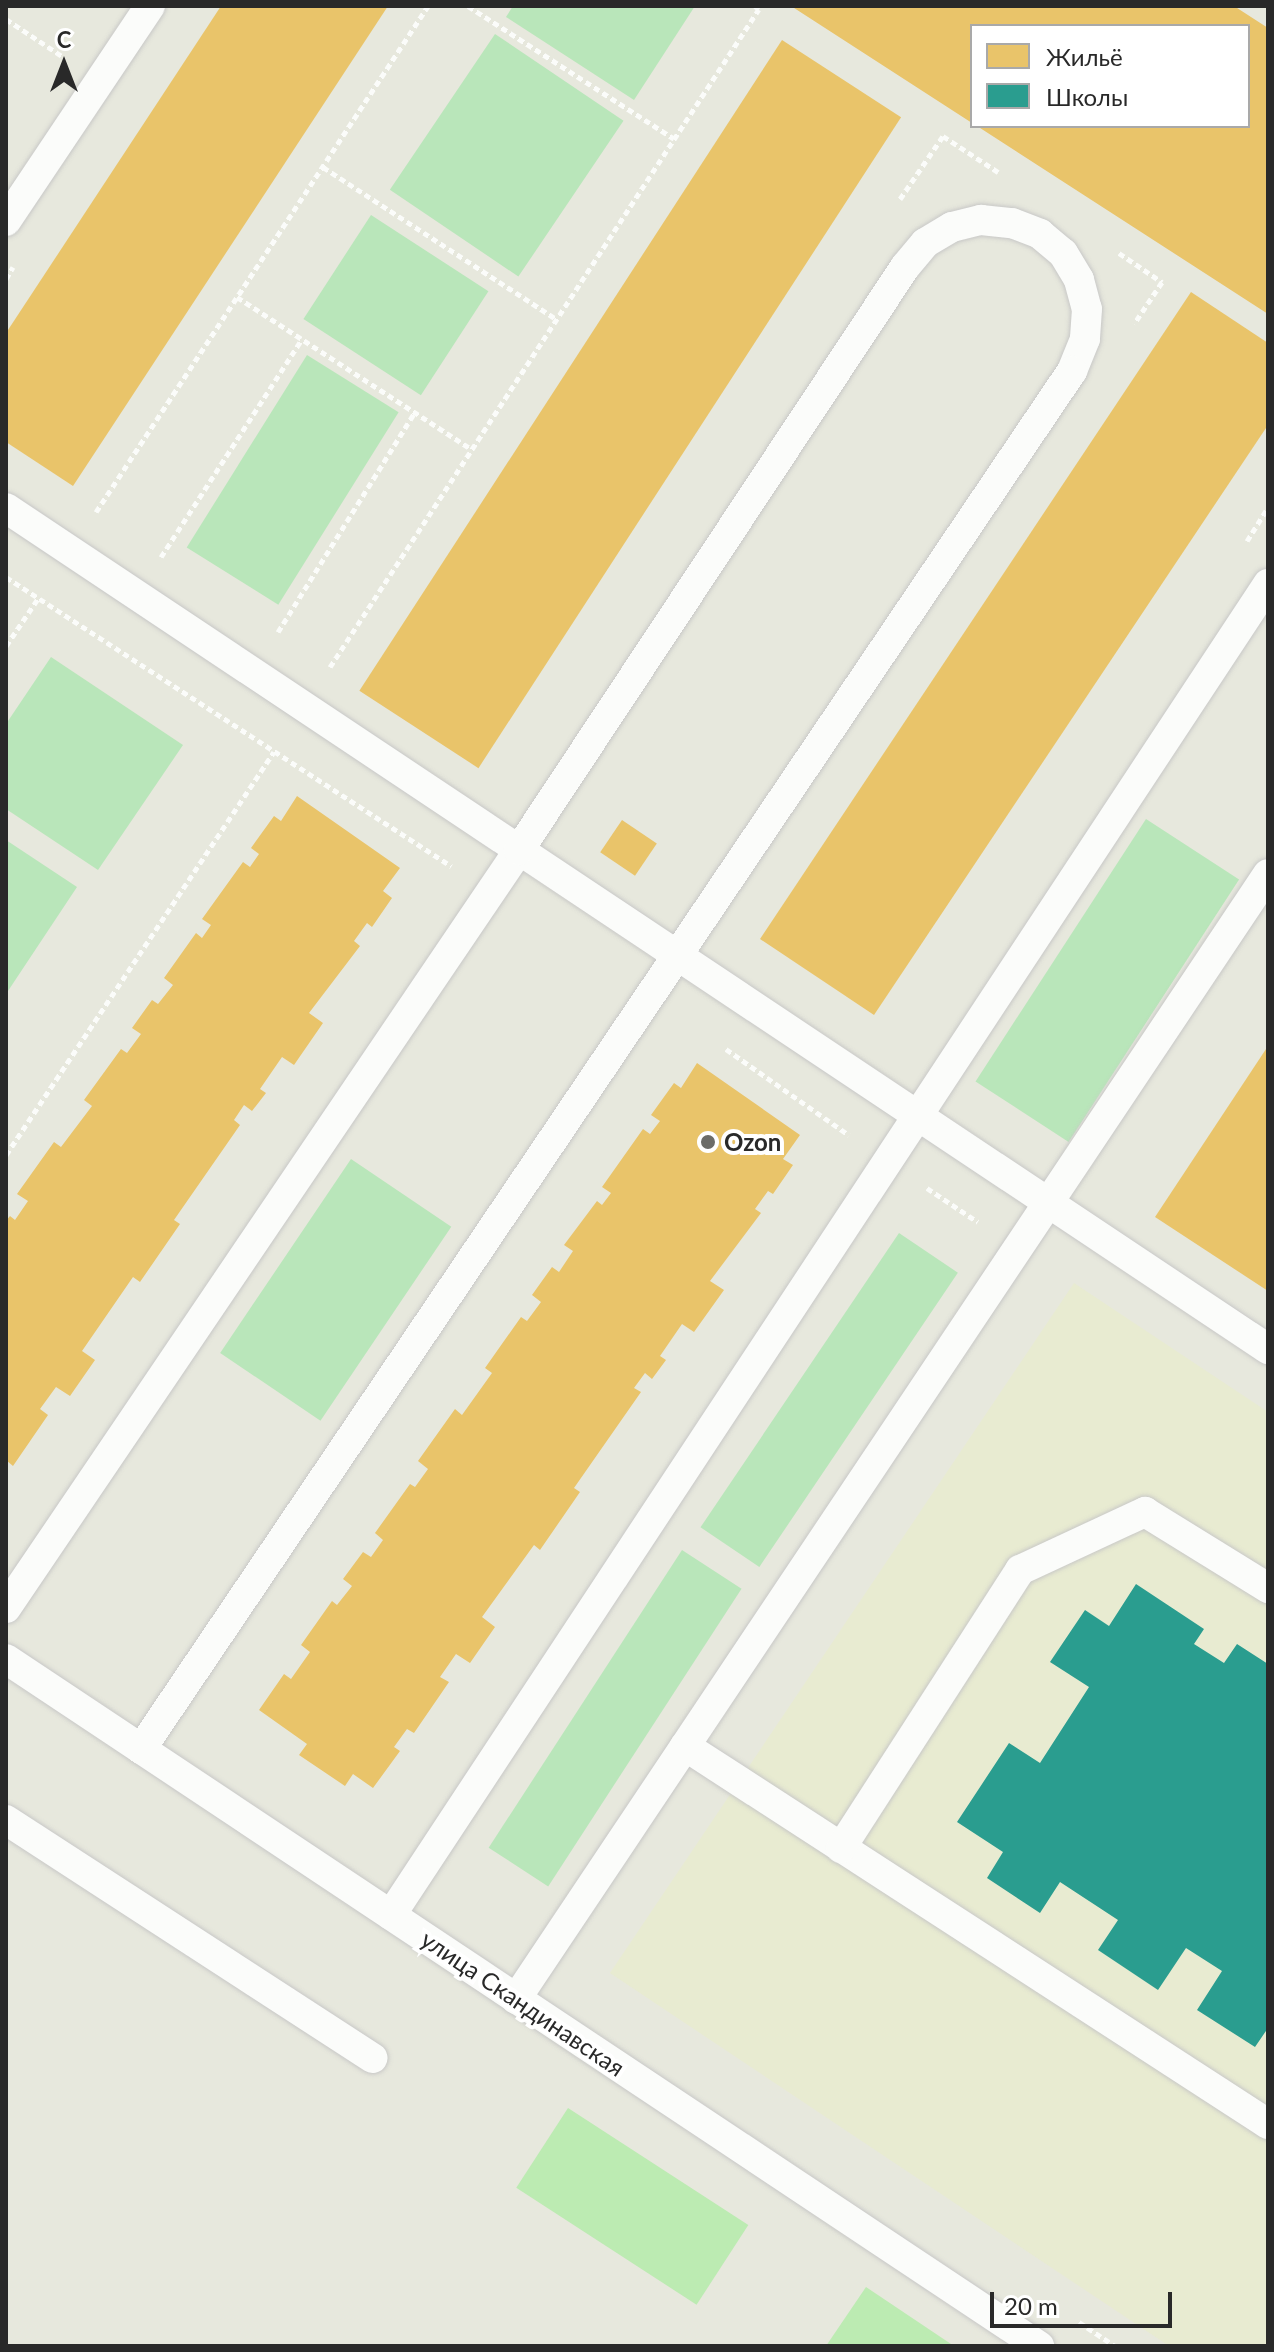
<!DOCTYPE html>
<meta charset="utf-8">
<style>
body{margin:0}
#map{position:relative;width:1274px;height:2352px;overflow:hidden;background:#e7e8dd;font-family:Lato,sans-serif}
div>[style]{position:absolute}
.education>*{inset:0;background:#e8ebd1}
.green>*{inset:0;background:#b9e6ba;transform-origin:0 0}
.pitch>*{inset:0;background:#bcebb2;transform-origin:0 0}
.homes>*{inset:0;background:#e9c46a;transform-origin:0 0}
.schools>*{inset:0;background:#2a9d8f}
.path>*{height:5px;margin-top:-2.5px;transform-origin:0;background:repeating-linear-gradient(90deg,#fbfcfa 0 6px,transparent 0 10px)}
.roads{filter:drop-shadow(0 0 2px #c8c8c7) drop-shadow(0 0 2px #c8c8c7)}
.service>*{height:30px;margin:-15px;padding:0 15px;transform-origin:15px;border-radius:15px;background:#fbfcfa}
.dots>*{width:22px;height:22px;translate:-50% -50%;box-sizing:border-box;border:4px solid #fff;border-radius:50%}
span{translate:-50% -50%;white-space:nowrap;text-align:center;line-height:1.15;-webkit-text-stroke:8px #fff;paint-order:stroke}
.poi-label{font-size:24px;color:#292929;font-weight:700}
.left{translate:0 -50%;text-align:left}
.street-label{font-size:24px;color:#292929}
.frame{position:absolute;inset:0;border:8px solid #292929;pointer-events:none}
.legend{position:absolute;left:970px;top:24px;width:280px;height:104px;box-sizing:border-box;background:#fff;border:2px solid #a9a9a9;margin:0;padding:10px 14px;list-style:none;font-size:24px;color:#292929}
.legend li{display:flex;align-items:center;gap:16px;height:40px}
.legend b{width:40px;border:2px solid #a9a9a9}
.north{position:absolute;left:24px;top:24px;width:80px;height:80px;-webkit-text-stroke:6px #fff;paint-order:stroke;rotate:0deg;font-size:22px;font-weight:700;line-height:32px;text-align:center;color:#292929}
.north::after{content:'';display:block;margin:auto;width:28px;height:36px;background:#292929;clip-path:polygon(50% 0,100% 100%,50% 72%,0 100%)}
.scale{position:absolute;left:990px;top:2292px;width:182px;height:36px;box-sizing:border-box;border:4px solid #292929;border-top:0;padding-left:10px;font-size:24px;line-height:28px;white-space:nowrap;color:#292929;-webkit-text-stroke:6px #fff;paint-order:stroke}
</style>
<div id="map">
<div class="education">
<i style="clip-path:polygon(1074px 1283px,1268px 1412px,1268px 2346px,1169px 2346px,610px 1973px)"></i>
</div>
<div class="green">
<i style="clip-path:polygon(513px 6px,695px 6px,634px 100px,506px 17px)"></i>
<i style="left:495px;top:34px;width:155px;height:188px;rotate:34deg"></i>
<i style="left:371px;top:215px;width:140px;height:124px;rotate:33deg"></i>
<i style="left:307px;top:355px;width:108px;height:227px;rotate:32deg"></i>
<i style="clip-path:polygon(51px 657px,183px 745px,98px 870px,6px 809px,6px 724px)"></i>
<i style="left:1146px;top:819px;width:111px;height:313px;rotate:33deg"></i>
<i style="clip-path:polygon(6px 840px,77px 887px,6px 994px)"></i>
<i style="left:351px;top:1159px;width:121px;height:234px;rotate:34deg"></i>
<i style="left:899px;top:1233px;width:71px;height:355px;rotate:34deg"></i>
<i style="left:682px;top:1550px;width:71px;height:355px;rotate:33deg"></i>
</div>
<div class="pitch">
<i style="left:568px;top:2108px;width:215px;height:95px;rotate:33deg"></i>
<i style="clip-path:polygon(866px 2287px,954px 2346px,826px 2346px)"></i>
</div>
<div class="homes">
<i style="clip-path:polygon(221px 6px,388px 6px,73px 486px,6px 442px,6px 333px)"></i>
<i style="clip-path:polygon(791px 6px,1234px 6px,1268px 28px,1268px 314px,977px 126px,1248px 126px,1248px 26px,972px 26px,972px 123px)"></i>
<i style="left:782px;top:40px;width:142px;height:776px;rotate:33deg"></i>
<i style="clip-path:polygon(1191px 292px,1268px 343px,1268px 425px,874px 1015px,760px 939px)"></i>
<i style="clip-path:polygon(297px 796px,400px 868px,383px 891px,392px 898px,372px 927px,367px 923px,354px 941px,360px 946px,309px 1013px,323px 1023px,294px 1065px,282px 1057px,260px 1089px,266px 1093px,252px 1111px,244px 1105px,234px 1120px,240px 1125px,174px 1220px,180px 1224px,140px 1282px,133px 1277px,82px 1351px,95px 1360px,70px 1396px,56px 1387px,40px 1409px,48px 1415px,13px 1466px,6px 1460px,6px 1221px,10px 1216px,15px 1220px,28px 1201px,17px 1194px,54px 1142px,61px 1147px,92px 1106px,84px 1100px,121px 1049px,127px 1053px,141px 1034px,132px 1028px,152px 1000px,158px 1004px,173px 985px,164px 978px,196px 933px,202px 938px,211px 925px,202px 919px,243px 862px,250px 867px,259px 854px,251px 848px,274px 816px,281px 821px)"></i>
<i style="left:622px;top:820px;width:42px;height:39px;rotate:34deg"></i>
<i style="clip-path:polygon(1268px 1046px,1268px 1291px,1155px 1217px)"></i>
<i style="clip-path:polygon(697px 1063px,800px 1135px,783px 1159px,793px 1165px,773px 1194px,768px 1191px,755px 1209px,761px 1213px,710px 1281px,724px 1290px,694px 1332px,682px 1324px,660px 1356px,666px 1360px,652px 1379px,645px 1373px,634px 1388px,641px 1392px,574px 1488px,580px 1492px,540px 1550px,534px 1545px,482px 1617px,495px 1627px,470px 1663px,456px 1654px,440px 1677px,449px 1682px,414px 1733px,407px 1729px,394px 1747px,400px 1751px,373px 1788px,353px 1774px,345px 1786px,299px 1755px,307px 1744px,259px 1710px,284px 1674px,291px 1679px,310px 1652px,301px 1645px,332px 1601px,337px 1605px,352px 1586px,343px 1579px,363px 1552px,371px 1557px,383px 1540px,375px 1533px,410px 1484px,415px 1487px,428px 1469px,418px 1461px,455px 1409px,462px 1415px,492px 1373px,485px 1368px,521px 1317px,527px 1321px,541px 1302px,532px 1295px,552px 1267px,559px 1272px,573px 1251px,564px 1245px,597px 1201px,602px 1205px,611px 1193px,602px 1187px,643px 1129px,650px 1134px,660px 1121px,651px 1115px,674px 1083px,681px 1088px)"></i>
</div>
<div class="schools">
<i style="clip-path:polygon(1136px 1584px,1204px 1629px,1194px 1644px,1224px 1663px,1237px 1644px,1268px 1664px,1268px 2028px,1255px 2047px,1197px 2010px,1222px 1971px,1186px 1948px,1158px 1990px,1098px 1950px,1118px 1920px,1060px 1882px,1040px 1913px,987px 1878px,1003px 1852px,957px 1822px,1009px 1743px,1040px 1763px,1089px 1687px,1050px 1662px,1085px 1610px,1109px 1626px)"></i>
</div>
<div class="path">
<i style="left:468px;top:6px;width:245px;rotate:32.8deg"></i>
<i style="left:6px;top:19px;width:67px;rotate:33.5deg"></i>
<i style="left:323px;top:167px;width:278px;rotate:33.1deg"></i>
<i style="left:900px;top:199px;width:76px;rotate:-55.7deg"></i>
<i style="left:943px;top:136px;width:66px;rotate:33.2deg"></i>
<i style="left:1119px;top:253px;width:52px;rotate:34deg"></i>
<i style="left:1162px;top:282px;width:50px;rotate:123.7deg"></i>
<i style="left:6px;top:279px;width:14px;rotate:-60deg"></i>
<i style="left:237px;top:297px;width:279px;rotate:33deg"></i>
<i style="left:96px;top:512px;width:605px;rotate:-56.73deg"></i>
<i style="left:1247px;top:541px;width:39px;rotate:-58deg"></i>
<i style="left:161px;top:557px;width:260px;rotate:-57.1deg"></i>
<i style="left:6px;top:577px;width:531px;rotate:33deg"></i>
<i style="left:278px;top:632px;width:259px;rotate:-58.1deg"></i>
<i style="left:6px;top:646px;width:59px;rotate:-56deg"></i>
<i style="left:330px;top:667px;width:785px;rotate:-56.9deg"></i>
<i style="left:759px;top:9px;width:5px;rotate:-143deg"></i>
<i style="left:726px;top:1049px;width:150px;rotate:35deg"></i>
<i style="left:6px;top:1155px;width:484px;rotate:-56.4deg"></i>
<i style="left:927px;top:1188px;width:61px;rotate:33.7deg"></i>
<i style="left:1079px;top:2322px;width:43px;rotate:33.7deg"></i>
</div>
<div class="roads">
<div class="service">
<i style="left:6px;top:221px;width:259px;rotate:-56.2deg"></i>
<i style="left:6px;top:508px;width:1517px;rotate:33.68deg"></i>
<i style="left:6px;top:1608px;width:915px;rotate:-55.91deg"></i>
<i style="left:519px;top:850px;width:699px;rotate:-56.49deg"></i>
<i style="left:905px;top:267px;width:31px;rotate:-50deg"></i>
<i style="left:925px;top:243px;width:31px;rotate:-31deg"></i>
<i style="left:952px;top:227px;width:30px;rotate:-14deg"></i>
<i style="left:981px;top:220px;width:31px;rotate:6deg"></i>
<i style="left:1012px;top:223px;width:30px;rotate:21deg"></i>
<i style="left:1040px;top:234px;width:30px;rotate:40deg"></i>
<i style="left:1063px;top:253px;width:31px;rotate:59deg"></i>
<i style="left:1079px;top:280px;width:30px;rotate:75deg"></i>
<i style="left:1087px;top:309px;width:30px;rotate:94deg"></i>
<i style="left:1085px;top:339px;width:35px;rotate:112deg"></i>
<i style="left:1072px;top:371px;width:1663px;rotate:124.04deg"></i>
<i style="left:6px;top:1659px;width:1241px;rotate:33.63deg"></i>
<i style="left:685px;top:1746px;width:695px;rotate:32.96deg"></i>
<i style="left:6px;top:1820px;width:437px;rotate:33deg"></i>
<i style="left:841px;top:1848px;width:331px;rotate:-57.2deg"></i>
<i style="left:1020px;top:1570px;width:138px;rotate:-24.9deg"></i>
<i style="left:1145px;top:1512px;width:145px;rotate:31.7deg"></i>
<i style="left:391px;top:1915px;width:1594px;rotate:-56.62deg"></i>
<i style="left:516px;top:1999px;width:1353px;rotate:-56.24deg"></i>
</div>
</div>
<div class="dots">
<i style="left:708px;top:1142px;background:#6c6c68"></i>
</div>
<div class="poi-label">
<span class="left" style="left:724px;top:1142px">Ozon</span>
</div>
<div class="street-label">
<span style="left:523px;top:2003px;rotate:34deg">улица Скандинавская</span>
</div>
<div class="frame"></div>
<ul class="legend">
<li><b style="height:22px;background:#e9c46a"></b>Жильё</li>
<li><b style="height:22px;background:#2a9d8f"></b>Школы</li>
</ul>
<div class="north">С</div>
<div class="scale">20 m</div>
</div>
